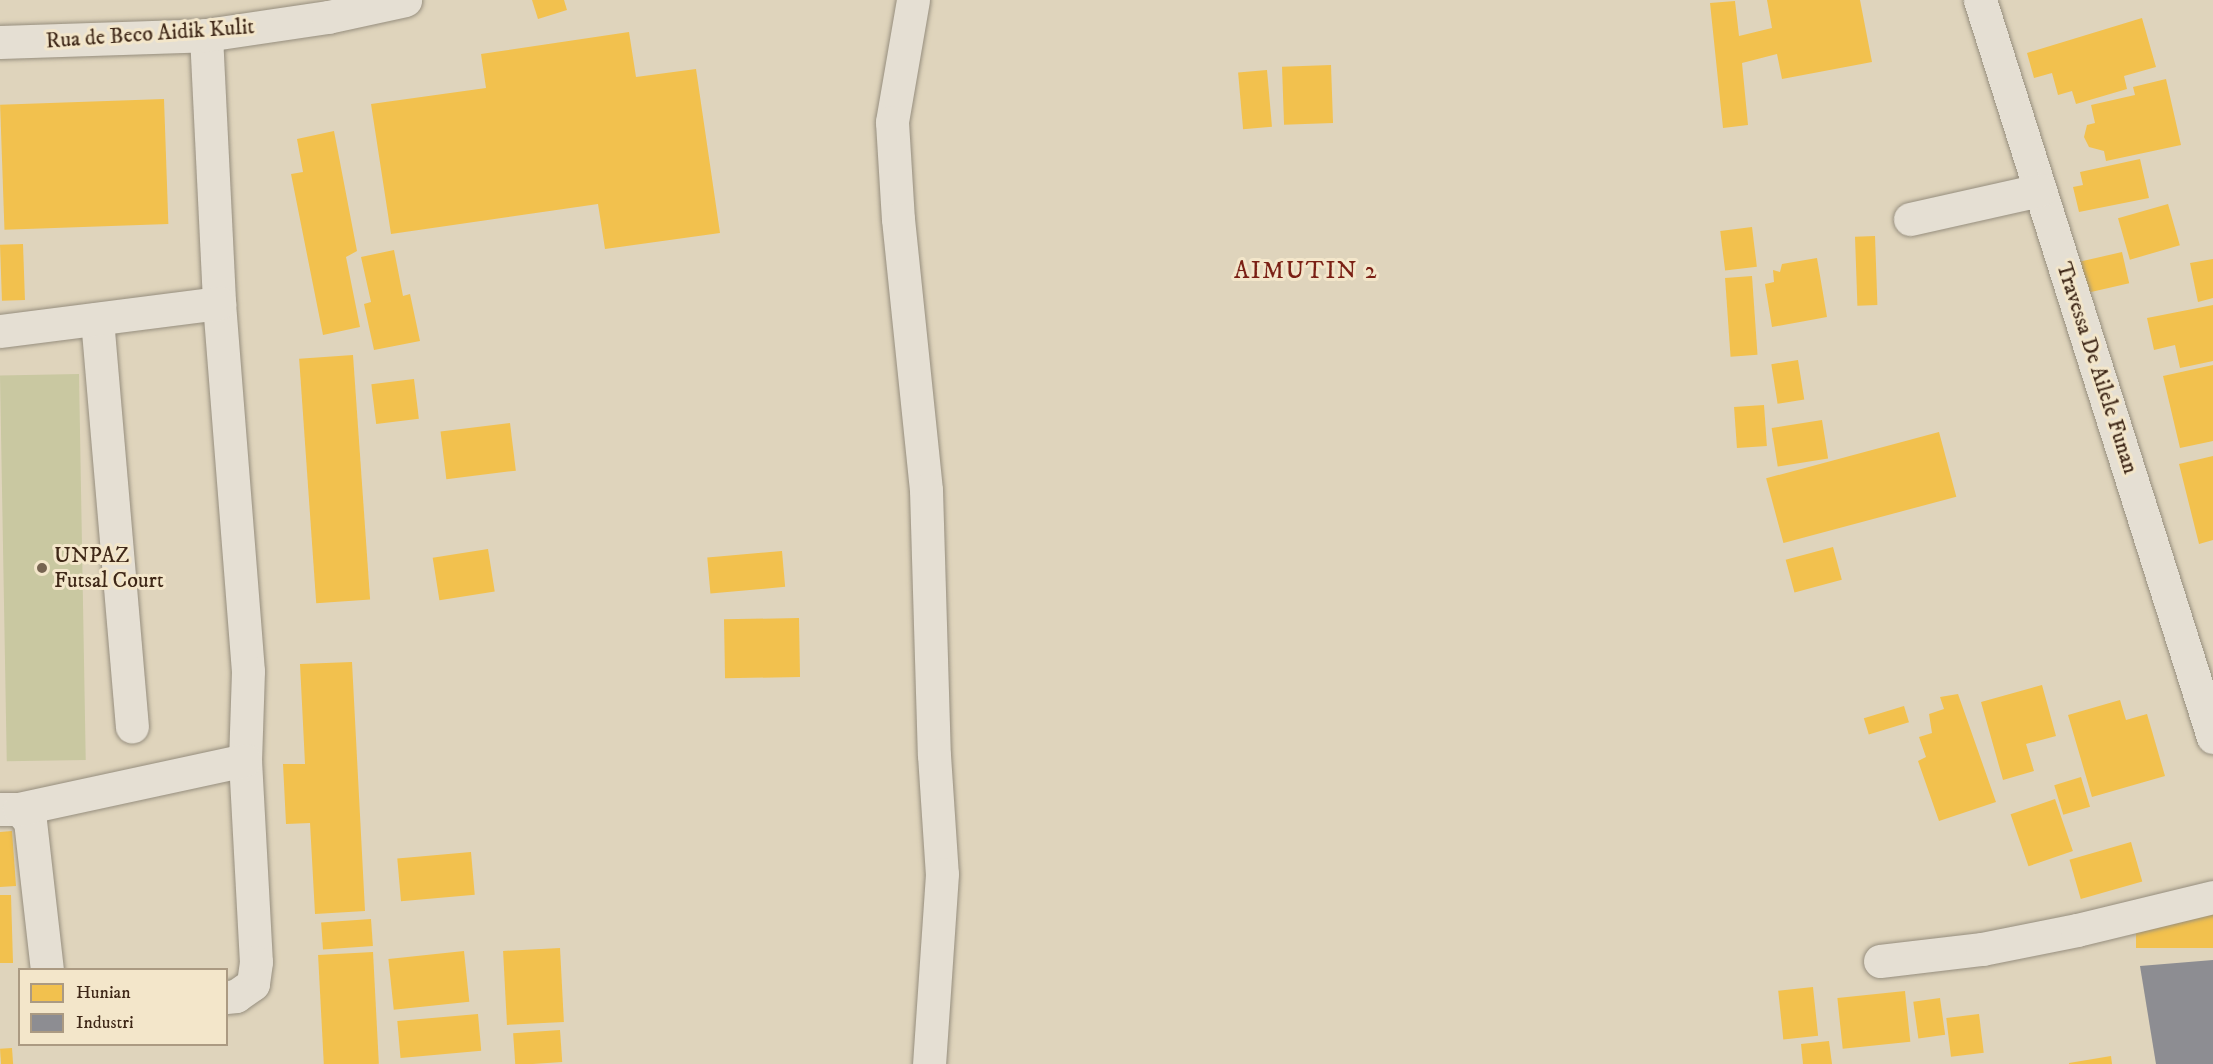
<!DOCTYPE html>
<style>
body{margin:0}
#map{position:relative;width:2213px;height:1064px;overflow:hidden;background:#dfd4bc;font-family:"IM FELL DW Pica",serif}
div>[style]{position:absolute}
.green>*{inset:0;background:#c9c8a1;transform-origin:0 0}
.homes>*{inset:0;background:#f2c14e;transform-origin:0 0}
.industry>*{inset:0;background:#8d8d92}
.roads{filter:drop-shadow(0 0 2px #968e7e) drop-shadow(0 0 2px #968e7e)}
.minor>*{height:33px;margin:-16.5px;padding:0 16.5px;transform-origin:16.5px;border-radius:16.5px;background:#e5dfd3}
.dots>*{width:16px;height:16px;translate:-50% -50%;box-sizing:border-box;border:3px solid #f3e6ca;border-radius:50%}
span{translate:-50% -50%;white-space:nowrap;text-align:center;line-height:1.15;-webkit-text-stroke:6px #f3e6ca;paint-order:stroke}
.street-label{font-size:22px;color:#3e2717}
.poi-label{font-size:22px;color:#3e2717}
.left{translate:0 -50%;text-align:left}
.neighbourhood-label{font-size:24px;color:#7a1f14;letter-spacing:1.5px}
.legend{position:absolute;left:18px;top:968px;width:210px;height:78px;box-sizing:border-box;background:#f3e6ca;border:2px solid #ab9a82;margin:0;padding:8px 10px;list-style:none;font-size:18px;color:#3e2717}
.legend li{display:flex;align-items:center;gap:12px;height:30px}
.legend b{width:30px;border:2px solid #ab9a82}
</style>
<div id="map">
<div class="green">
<i style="left:79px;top:374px;width:386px;height:79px;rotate:89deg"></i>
</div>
<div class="homes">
<i style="clip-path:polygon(532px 0,564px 0,567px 10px,538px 19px)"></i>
<i style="clip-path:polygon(1767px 0,1860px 0,1872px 62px,1782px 79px,1777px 54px,1742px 63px,1748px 125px,1723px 128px,1710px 3px,1735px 1px,1739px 36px,1772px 28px)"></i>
<i style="clip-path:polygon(2142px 18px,2156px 67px,2124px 76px,2127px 89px,2076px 104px,2072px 91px,2058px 95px,2052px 73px,2034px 78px,2027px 53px)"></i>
<i style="clip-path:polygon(629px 32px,636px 77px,696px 69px,720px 233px,605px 249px,598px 204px,391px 234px,371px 104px,486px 88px,481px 54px)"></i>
<i style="left:1331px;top:65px;width:58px;height:49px;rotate:88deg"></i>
<i style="left:1267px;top:70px;width:57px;height:29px;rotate:85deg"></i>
<i style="clip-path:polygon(2166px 79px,2181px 145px,2106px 161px,2104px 151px,2089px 147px,2084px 137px,2087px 125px,2095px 123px,2091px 105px,2135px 95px,2133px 87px)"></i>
<i style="left:164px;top:99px;width:125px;height:164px;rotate:88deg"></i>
<i style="clip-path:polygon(334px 131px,357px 251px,346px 257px,360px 327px,323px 335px,291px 174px,303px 172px,297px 139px)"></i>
<i style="clip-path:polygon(2140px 159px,2149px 198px,2079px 212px,2073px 187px,2083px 185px,2080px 172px)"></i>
<i style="left:2168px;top:204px;width:43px;height:52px;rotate:74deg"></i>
<i style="left:1752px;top:227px;width:40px;height:32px;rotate:83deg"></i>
<i style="left:1875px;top:236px;width:69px;height:20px;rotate:88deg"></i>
<i style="left:23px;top:244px;width:56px;height:23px;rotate:88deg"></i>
<i style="clip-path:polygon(394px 250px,403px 296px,410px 294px,420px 341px,374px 350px,364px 304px,371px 302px,361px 257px)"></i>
<i style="left:2122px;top:252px;width:32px;height:47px;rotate:77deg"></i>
<i style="clip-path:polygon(1817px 258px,1827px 317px,1772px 327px,1765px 284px,1774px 282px,1773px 270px,1780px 272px,1782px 264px)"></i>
<i style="clip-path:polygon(2213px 259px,2213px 298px,2198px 302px,2190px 263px)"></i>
<i style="left:1752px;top:276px;width:79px;height:27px;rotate:86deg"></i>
<i style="clip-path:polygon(2213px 305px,2213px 361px,2180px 368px,2175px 345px,2154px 350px,2147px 318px)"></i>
<i style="left:353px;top:355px;width:245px;height:54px;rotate:86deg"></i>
<i style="left:1798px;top:360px;width:40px;height:27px;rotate:81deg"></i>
<i style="clip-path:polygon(2213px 365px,2213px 441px,2180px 448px,2163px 376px)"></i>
<i style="left:414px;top:379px;width:40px;height:43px;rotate:83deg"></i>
<i style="left:1764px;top:405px;width:41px;height:30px;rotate:86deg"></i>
<i style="left:1822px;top:420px;width:39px;height:51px;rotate:81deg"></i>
<i style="left:510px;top:423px;width:48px;height:70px;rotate:83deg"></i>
<i style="left:1939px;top:432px;width:67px;height:179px;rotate:75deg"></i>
<i style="clip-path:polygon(2213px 456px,2213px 540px,2199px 544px,2179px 464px)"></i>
<i style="left:1833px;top:547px;width:34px;height:49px;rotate:75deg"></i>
<i style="left:488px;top:549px;width:43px;height:56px;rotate:81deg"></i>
<i style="left:782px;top:551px;width:36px;height:75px;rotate:85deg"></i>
<i style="left:799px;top:618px;width:59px;height:75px;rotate:89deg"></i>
<i style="clip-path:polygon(352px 662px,365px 911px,315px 914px,310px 823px,286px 824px,283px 764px,305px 764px,300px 664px)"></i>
<i style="clip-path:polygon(2042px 685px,2056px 736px,2026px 744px,2034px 771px,2003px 780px,1981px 702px)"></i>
<i style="clip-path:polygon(1958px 694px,1996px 802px,1939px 821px,1918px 761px,1926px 757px,1919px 737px,1932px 733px,1929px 714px,1944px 709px,1940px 697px)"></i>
<i style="clip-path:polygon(2120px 700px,2126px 720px,2147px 714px,2165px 776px,2092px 797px,2068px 715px)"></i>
<i style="left:1904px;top:706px;width:17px;height:42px;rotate:73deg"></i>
<i style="left:2081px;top:777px;width:31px;height:28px;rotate:73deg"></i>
<i style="left:2055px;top:799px;width:55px;height:47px;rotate:71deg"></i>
<i style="clip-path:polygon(12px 831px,16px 886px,0 887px,0 832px)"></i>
<i style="left:2131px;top:842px;width:41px;height:64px;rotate:74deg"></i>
<i style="left:471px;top:852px;width:43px;height:74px;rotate:85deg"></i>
<i style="clip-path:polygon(0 895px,11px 895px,13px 963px,0 963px)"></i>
<i style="left:2213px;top:910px;width:38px;height:77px;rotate:90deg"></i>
<i style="left:371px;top:919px;width:27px;height:50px;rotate:86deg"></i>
<i style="left:560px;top:948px;width:74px;height:57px;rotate:87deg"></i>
<i style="left:464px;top:951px;width:51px;height:76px;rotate:84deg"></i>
<i style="left:373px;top:952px;width:112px;height:55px;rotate:87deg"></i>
<i style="left:1813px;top:987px;width:49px;height:35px;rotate:84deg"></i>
<i style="left:1905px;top:991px;width:51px;height:68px;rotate:84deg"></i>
<i style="left:1940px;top:998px;width:37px;height:27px;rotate:82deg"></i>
<i style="left:478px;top:1014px;width:37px;height:81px;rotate:85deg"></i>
<i style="left:1979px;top:1014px;width:39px;height:33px;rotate:83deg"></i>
<i style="left:560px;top:1030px;width:32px;height:47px;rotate:86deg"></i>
<i style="clip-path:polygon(1829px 1041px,1832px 1064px,1803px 1064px,1801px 1044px)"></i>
<i style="left:12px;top:1048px;width:16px;height:12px;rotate:86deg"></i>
<i style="clip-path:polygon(2111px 1056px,2112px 1064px,2069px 1064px,2069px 1063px)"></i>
</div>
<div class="industry">
<i style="clip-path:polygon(2213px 960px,2213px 1064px,2156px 1064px,2140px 966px)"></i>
</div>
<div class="roads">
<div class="minor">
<i style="left:913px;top:0;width:124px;rotate:99.8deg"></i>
<i style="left:892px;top:122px;width:97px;rotate:86.5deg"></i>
<i style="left:898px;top:219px;width:272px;rotate:84.1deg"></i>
<i style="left:926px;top:490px;width:265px;rotate:88.3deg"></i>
<i style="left:934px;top:755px;width:119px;rotate:86.2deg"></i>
<i style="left:942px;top:874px;width:190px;rotate:93.9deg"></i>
<i style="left:1980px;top:0;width:773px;rotate:72.46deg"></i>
<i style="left:206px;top:35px;width:268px;rotate:87.2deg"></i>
<i style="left:219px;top:303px;width:369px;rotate:85.5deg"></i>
<i style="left:248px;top:671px;width:89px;rotate:91.9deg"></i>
<i style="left:245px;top:760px;width:202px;rotate:86.9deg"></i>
<i style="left:256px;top:962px;width:22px;rotate:98deg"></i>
<i style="left:253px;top:984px;width:21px;rotate:145deg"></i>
<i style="left:236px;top:996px;width:10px;rotate:174deg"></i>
<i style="left:0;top:42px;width:206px;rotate:-1.9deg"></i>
<i style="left:206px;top:35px;width:123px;rotate:-8.4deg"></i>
<i style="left:328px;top:17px;width:79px;rotate:-12.4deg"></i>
<i style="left:1910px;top:219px;width:133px;rotate:-12.6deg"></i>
<i style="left:97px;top:319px;width:409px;rotate:85.1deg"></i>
<i style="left:0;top:331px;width:221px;rotate:-7.3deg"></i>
<i style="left:0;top:809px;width:19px"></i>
<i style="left:19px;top:809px;width:16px;rotate:47deg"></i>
<i style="left:30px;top:821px;width:150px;rotate:83.5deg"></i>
<i style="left:19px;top:809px;width:231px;rotate:-12.2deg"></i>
<i style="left:1880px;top:961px;width:103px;rotate:-6.7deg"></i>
<i style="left:1982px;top:949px;width:97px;rotate:-11.3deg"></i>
<i style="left:2077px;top:930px;width:140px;rotate:-13.6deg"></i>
</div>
</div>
<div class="dots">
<i style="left:42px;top:568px;background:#766451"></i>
</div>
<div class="street-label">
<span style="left:150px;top:34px;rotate:-4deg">Rua de Beco Aidik Kulit</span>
<span style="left:2097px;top:368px;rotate:72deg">Travessa De Ailele Funan</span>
</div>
<div class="poi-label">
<span class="left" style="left:54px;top:568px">UNPAZ<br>Futsal Court</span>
</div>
<div class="neighbourhood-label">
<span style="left:1306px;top:272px">AIMUTIN 2</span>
</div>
<ul class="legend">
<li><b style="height:16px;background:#f2c14e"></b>Hunian</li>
<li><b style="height:16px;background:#8d8d92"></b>Industri</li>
</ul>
</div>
